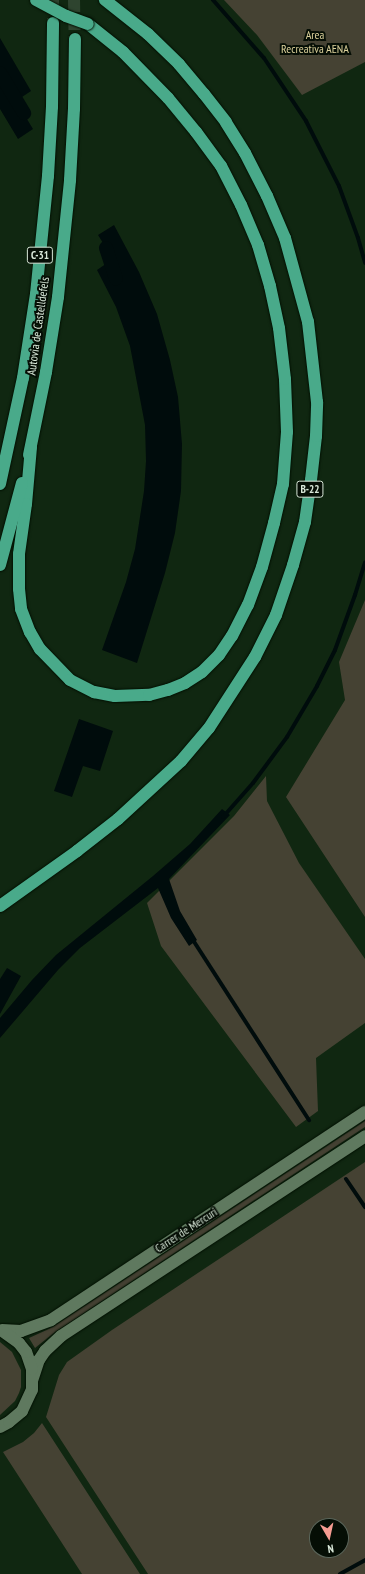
<!DOCTYPE html>
<style>
body{margin:0}
#map{position:relative;width:365px;height:1574px;overflow:hidden;background:#102711;font-family:"PT Sans Narrow",sans-serif}
div>[style]{position:absolute}
.green>*{inset:0;background:#454233}
.water>*{inset:0;background:#000c0c}
.stream>*{height:4px;margin:-2px;padding:0 2px;transform-origin:2px;border-radius:2px;background:#000c0c}
.canal>*{height:14px;margin:-7px;padding:0 7px;transform-origin:7px;border-radius:7px;background:#000c0c}
.highway-tunnel>*{height:12px;margin-top:-6px;transform-origin:0;background:repeating-linear-gradient(90deg,#2e442f 0 12px,transparent 0 18px)}
.roads{filter:drop-shadow(0 0 1px #001001) drop-shadow(0 0 1px #001001)}
.street>*{height:12px;margin:-6px;padding:0 6px;transform-origin:6px;border-radius:6px;background:#5f795f}
.highway>*{height:12px;margin:-6px;padding:0 6px;transform-origin:6px;border-radius:6px;background:#49aa8a}
.bridges{filter:drop-shadow(0 0 1px #001001) drop-shadow(0 0 1px #001001)}
.highway-bridge>*{height:12px;margin:-6px;padding:0 6px;transform-origin:6px;border-radius:6px;background:#49aa8a}
span{translate:-50% -50%;white-space:nowrap;text-align:center;line-height:1.15;-webkit-text-stroke:4px #050e05;paint-order:stroke}
.shield-label span{padding:1px 3px;background:#050e05;border:1px solid;border-radius:3px;-webkit-text-stroke-width:0}
.shield-label{font-size:11px;color:#d9e8d9;font-weight:700}
.park-label{font-size:12px;color:#dbd09b}
.street-label{font-size:12px;color:#d9e8d9}
.north{position:absolute;left:309px;top:1518px;width:40px;height:40px;box-sizing:border-box;background:#050e05;border:1px solid #5a655a;border-radius:50%;rotate:171deg;font-size:11px;font-weight:700;line-height:16px;text-align:center;color:#d9e8d9}
.north::after{content:'';display:block;margin:auto;width:14px;height:18px;background:#f59c92;clip-path:polygon(50% 0,100% 100%,50% 72%,0 100%)}
</style>
<div id="map">
<div class="green">
<i style="clip-path:polygon(224px 0,365px 0,365px 62px,302px 95px,257px 35px)"></i>
<i style="clip-path:polygon(365px 600px,365px 917px,286px 797px,345px 700px,339px 662px)"></i>
<i style="clip-path:polygon(266px 776px,267px 801px,299px 863px,365px 959px,365px 1023px,316px 1058px,318px 1111px,296px 1127px,161px 946px,147px 903px,234px 816px)"></i>
<i style="clip-path:polygon(365px 1121px,365px 1127px,55px 1332px,35px 1348px,29px 1338px,53px 1327px)"></i>
<i style="clip-path:polygon(evenodd,365px 1162px,365px 1574px,148px 1574px,46px 1417px,59px 1375px,67px 1362px,112px 1330px,365px 1162px,317px 1526px,341px 1526px,341px 1550px,317px 1550px,317px 1526px)"></i>
<i style="clip-path:polygon(0 1342px,12px 1352px,21px 1370px,21px 1387px,19px 1393px,15px 1401px,0 1415px)"></i>
<i style="clip-path:polygon(42px 1423px,140px 1574px,82px 1574px,3px 1452px,23px 1442px,34px 1433px)"></i>
</div>
<div class="water">
<i style="clip-path:polygon(0 38px,31px 91px,16px 101px,33px 129px,18px 139px,0 109px)"></i>
<i style="clip-path:polygon(114px 225px,139px 272px,157px 314px,170px 360px,178px 397px,182px 444px,181px 491px,175px 533px,165px 573px,137px 663px,102px 650px,126px 582px,135px 549px,144px 491px,146px 461px,145px 425px,130px 346px,116px 307px,97px 270px,113px 259px,98px 235px)"></i>
<i style="clip-path:polygon(79px 719px,113px 731px,100px 771px,83px 766px,72px 797px,54px 791px)"></i>
<i style="clip-path:polygon(222px 809px,230px 815px,169px 879px,180px 911px,197px 940px,189px 946px,171px 918px,158px 888px,80px 948px,58px 970px,0 1038px,0 1018px,32px 980px,56px 955px,153px 876px,190px 844px)"></i>
<i style="clip-path:polygon(7px 968px,21px 976px,0 1014px,0 979px)"></i>
</div>
<div class="stream">
<i style="left:213px;top:0;width:77px;rotate:48.7deg"></i>
<i style="left:264px;top:58px;width:76px;rotate:56.3deg"></i>
<i style="left:306px;top:121px;width:73px;rotate:63.1deg"></i>
<i style="left:339px;top:186px;width:55px;rotate:69.9deg"></i>
<i style="left:358px;top:238px;width:26px;rotate:74deg"></i>
<i style="left:223px;top:817px;width:45px;rotate:-48.6deg"></i>
<i style="left:253px;top:783px;width:57px;rotate:-53.5deg"></i>
<i style="left:287px;top:737px;width:59px;rotate:-59.5deg"></i>
<i style="left:317px;top:686px;width:40px;rotate:-63.4deg"></i>
<i style="left:335px;top:650px;width:59px;rotate:-70deg"></i>
<i style="left:355px;top:595px;width:34px;rotate:-73deg"></i>
<i style="left:191px;top:937px;width:218px;rotate:57.2deg"></i>
<i style="left:346px;top:1179px;width:34px;rotate:56deg"></i>
<i style="left:340px;top:1574px;width:29px;rotate:-29deg"></i>
</div>
<div class="canal">
<i style="left:0;top:73px;width:47px;rotate:59deg"></i>
<i style="left:106px;top:248px;width:32px;rotate:72deg"></i>
</div>
<div class="highway-tunnel">
<i style="left:53px;top:0;width:23px;rotate:90deg"></i>
<i style="left:74px;top:0;width:39px;rotate:89deg"></i>
</div>
<div class="roads">
<div class="street">
<i style="left:2px;top:1330px;width:19px;rotate:3deg"></i>
<i style="left:21px;top:1331px;width:32px;rotate:-20deg"></i>
<i style="left:51px;top:1320px;width:377px;rotate:-33.5deg"></i>
<i style="left:32px;top:1381px;width:22px;rotate:-72deg"></i>
<i style="left:39px;top:1360px;width:11px;rotate:-56deg"></i>
<i style="left:45px;top:1351px;width:22px;rotate:-43deg"></i>
<i style="left:61px;top:1336px;width:364px;rotate:-33.3deg"></i>
<i style="left:0;top:1427px;width:10px;rotate:-29deg"></i>
<i style="left:9px;top:1422px;width:17px;rotate:-40deg"></i>
<i style="left:22px;top:1411px;width:23px;rotate:-65deg"></i>
<i style="left:32px;top:1390px;width:21px;rotate:-90deg"></i>
<i style="left:32px;top:1369px;width:18px;rotate:-109deg"></i>
<i style="left:26px;top:1352px;width:11px;rotate:-128deg"></i>
<i style="left:19px;top:1343px;width:19px;rotate:-144deg"></i>
</div>
<div class="highway">
<i style="left:31px;top:447px;width:57px;rotate:95deg"></i>
<i style="left:26px;top:504px;width:50px;rotate:98deg"></i>
<i style="left:19px;top:554px;width:35px;rotate:90deg"></i>
<i style="left:19px;top:589px;width:20px;rotate:84deg"></i>
<i style="left:21px;top:609px;width:25px;rotate:69deg"></i>
<i style="left:30px;top:632px;width:20px;rotate:60deg"></i>
<i style="left:40px;top:649px;width:43px;rotate:45.9deg"></i>
<i style="left:70px;top:680px;width:27px;rotate:27deg"></i>
<i style="left:94px;top:692px;width:21px;rotate:11deg"></i>
<i style="left:115px;top:696px;width:34px;rotate:-2deg"></i>
<i style="left:149px;top:695px;width:20px;rotate:-15deg"></i>
<i style="left:168px;top:690px;width:18px;rotate:-22deg"></i>
<i style="left:185px;top:683px;width:20px;rotate:-33deg"></i>
<i style="left:202px;top:672px;width:24px;rotate:-45deg"></i>
<i style="left:219px;top:655px;width:23px;rotate:-56deg"></i>
<i style="left:232px;top:636px;width:35px;rotate:-63deg"></i>
<i style="left:248px;top:605px;width:40px;rotate:-69.8deg"></i>
<i style="left:262px;top:567px;width:46px;rotate:-74.7deg"></i>
<i style="left:274px;top:523px;width:40px;rotate:-77deg"></i>
<i style="left:283px;top:484px;width:52px;rotate:-85.6deg"></i>
<i style="left:287px;top:432px;width:53px;rotate:-92.2deg"></i>
<i style="left:285px;top:379px;width:51px;rotate:-96.7deg"></i>
<i style="left:279px;top:328px;width:43px;rotate:-102.1deg"></i>
<i style="left:270px;top:286px;width:43px;rotate:-106.3deg"></i>
<i style="left:258px;top:245px;width:43px;rotate:-113deg"></i>
<i style="left:241px;top:205px;width:44px;rotate:-117.1deg"></i>
<i style="left:221px;top:166px;width:42px;rotate:-126.3deg"></i>
<i style="left:196px;top:132px;width:44px;rotate:-129.5deg"></i>
<i style="left:168px;top:98px;width:64px;rotate:-134.4deg"></i>
<i style="left:123px;top:52px;width:45px;rotate:-141.3deg"></i>
<i style="left:29px;top:455px;width:85px;rotate:-78.4deg"></i>
<i style="left:46px;top:372px;width:76px;rotate:-80.9deg"></i>
<i style="left:58px;top:297px;width:118px;rotate:-84.1deg"></i>
<i style="left:70px;top:180px;width:71px;rotate:-86.8deg"></i>
<i style="left:74px;top:109px;width:70px;rotate:-89.2deg"></i>
<i style="left:0;top:484px;width:108px;rotate:-77.8deg"></i>
<i style="left:23px;top:378px;width:85px;rotate:-81.2deg"></i>
<i style="left:36px;top:294px;width:119px;rotate:-84.2deg"></i>
<i style="left:48px;top:176px;width:69px;rotate:-86.7deg"></i>
<i style="left:52px;top:107px;width:84px;rotate:-89.3deg"></i>
<i style="left:0;top:565px;width:85px;rotate:-75deg"></i>
<i style="left:0;top:906px;width:95px;rotate:-35.5deg"></i>
<i style="left:77px;top:851px;width:52px;rotate:-38deg"></i>
<i style="left:118px;top:819px;width:86px;rotate:-42.6deg"></i>
<i style="left:181px;top:761px;width:43px;rotate:-49.7deg"></i>
<i style="left:209px;top:728px;width:85px;rotate:-57.1deg"></i>
<i style="left:255px;top:657px;width:47px;rotate:-63.4deg"></i>
<i style="left:276px;top:615px;width:53px;rotate:-71.2deg"></i>
<i style="left:293px;top:565px;width:45px;rotate:-74.4deg"></i>
<i style="left:305px;top:522px;width:42px;rotate:-81.9deg"></i>
<i style="left:311px;top:480px;width:44px;rotate:-83.5deg"></i>
<i style="left:316px;top:436px;width:34px;rotate:-88deg"></i>
<i style="left:317px;top:402px;width:81px;rotate:-96.4deg"></i>
<i style="left:308px;top:322px;width:87px;rotate:-105.3deg"></i>
<i style="left:285px;top:238px;width:46px;rotate:-113.2deg"></i>
<i style="left:267px;top:196px;width:48px;rotate:-117.1deg"></i>
<i style="left:245px;top:153px;width:36px;rotate:-122deg"></i>
<i style="left:226px;top:122px;width:36px;rotate:-128deg"></i>
<i style="left:204px;top:94px;width:39px;rotate:-130deg"></i>
<i style="left:179px;top:64px;width:43px;rotate:-135.9deg"></i>
<i style="left:148px;top:34px;width:55px;rotate:-141.7deg"></i>
</div>
</div>
<div class="bridges">
<div class="highway-bridge">
<i style="left:36px;top:0;width:34px;rotate:28deg"></i>
<i style="left:66px;top:16px;width:23px;rotate:20deg"></i>
</div>
</div>
<div class="shield-label">
<span style="left:40px;top:255px">C-31</span>
<span style="left:310px;top:489px">B-22</span>
</div>
<div class="park-label">
<span style="left:315px;top:42px">Area<br>Recreativa AENA</span>
</div>
<div class="street-label">
<span style="left:38px;top:326px;rotate:-82deg">Autovia de Castelldefels</span>
<span style="left:186px;top:1230px;rotate:-33deg">Carrer de Mercuri</span>
</div>
<div class="north">N</div>
</div>
